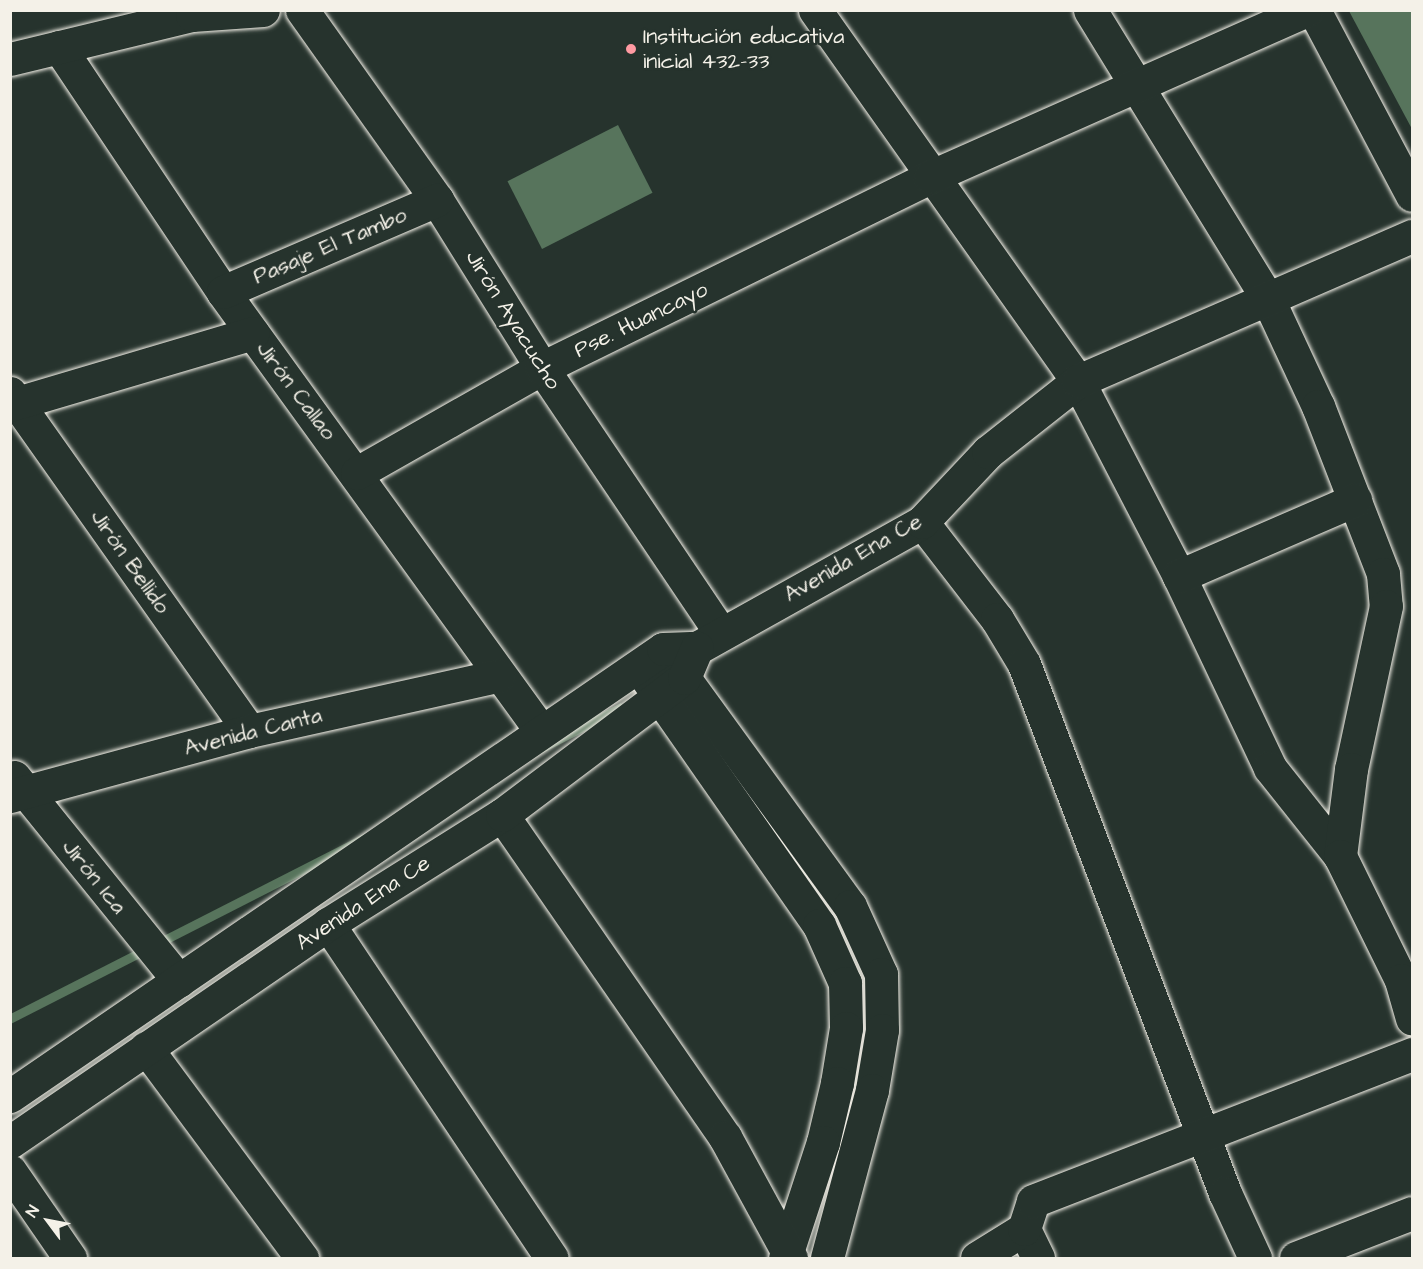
<!DOCTYPE html>
<meta charset="utf-8">
<style>
body{margin:0}
#map{position:relative;width:1423px;height:1269px;overflow:hidden;background:#26332d;font-family:"Architects Daughter",sans-serif}
div>[style]{position:absolute}
.green>*{inset:0;background:#57745c;transform-origin:0 0}
.roads{filter:drop-shadow(0 0 2px #f4f1e8) drop-shadow(0 0 2px #f4f1e8)}
.minor>*{height:33px;margin:-16.5px;padding:0 16.5px;transform-origin:16.5px;border-radius:16.5px;background:#26332d}
.dots>*{width:16px;height:16px;translate:-50% -50%;box-sizing:border-box;border:3px solid #26332d;border-radius:50%}
span{translate:-50% -50%;white-space:nowrap;text-align:center;line-height:1.15;-webkit-text-stroke:5px #26332d;paint-order:stroke}
.poi-label{font-size:22px;color:#f4f1e8}
.left{translate:0 -50%;text-align:left}
.street-label{font-size:22px;color:#f4f1e8}
.frame{position:absolute;inset:0;border:12px solid #f4f1e8;pointer-events:none}
.north{position:absolute;left:18px;top:1191px;width:60px;height:60px;-webkit-text-stroke:4px #26332d;paint-order:stroke;rotate:302deg;font-size:16px;font-weight:700;line-height:24px;text-align:center;color:#f4f1e8}
.north::after{content:'';display:block;margin:auto;width:21px;height:27px;background:#f4f1e8;clip-path:polygon(50% 0,100% 100%,50% 72%,0 100%)}
</style>
<div id="map">
<div class="green">
<i style="clip-path:polygon(1349px 11px,1412px 11px,1412px 129px)"></i>
<i style="left:618px;top:125px;width:76px;height:124px;rotate:63deg"></i>
<i style="left:621px;top:703px;width:9px;height:741px;rotate:63deg"></i>
</div>
<div class="roads">
<div class="minor">
<i style="left:302px;top:10px;width:233px;rotate:54.6deg"></i>
<i style="left:437px;top:200px;width:198px;rotate:58deg"></i>
<i style="left:542px;top:368px;width:320px;rotate:56deg"></i>
<i style="left:815px;top:10px;width:455px;rotate:54.7deg"></i>
<i style="left:1078px;top:381px;width:220px;rotate:62.6deg"></i>
<i style="left:1179px;top:576px;width:212px;rotate:64.6deg"></i>
<i style="left:1270px;top:768px;width:112px;rotate:51.5deg"></i>
<i style="left:1090px;top:10px;width:339px;rotate:58.4deg"></i>
<i style="left:1268px;top:299px;width:118px;rotate:65deg"></i>
<i style="left:1318px;top:406px;width:180px;rotate:68.8deg"></i>
<i style="left:1383px;top:574px;width:32px;rotate:85deg"></i>
<i style="left:1386px;top:606px;width:167px;rotate:102.1deg"></i>
<i style="left:1351px;top:769px;width:88px;rotate:97.2deg"></i>
<i style="left:1340px;top:856px;width:138px;rotate:63.8deg"></i>
<i style="left:1401px;top:980px;width:40px;rotate:74deg"></i>
<i style="left:1314px;top:10px;width:209px;rotate:62.1deg"></i>
<i style="left:59px;top:47px;width:295px;rotate:56.2deg"></i>
<i style="left:223px;top:292px;width:542px;rotate:54.08deg"></i>
<i style="left:10px;top:59px;width:187px;rotate:-13.6deg"></i>
<i style="left:192px;top:15px;width:71px;rotate:-4deg"></i>
<i style="left:223px;top:292px;width:233px;rotate:-23.3deg"></i>
<i style="left:10px;top:393px;width:414px;rotate:54.7deg"></i>
<i style="left:10px;top:405px;width:253px;rotate:-16.5deg"></i>
<i style="left:357px;top:473px;width:213px;rotate:-29.6deg"></i>
<i style="left:542px;top:368px;width:432px;rotate:-26.2deg"></i>
<i style="left:930px;top:177px;width:412px;rotate:-23.9deg"></i>
<i style="left:922px;top:522px;width:123px;rotate:52.3deg"></i>
<i style="left:997px;top:619px;width:52px;rotate:59deg"></i>
<i style="left:1024px;top:664px;width:566px;rotate:69.2deg"></i>
<i style="left:1225px;top:1193px;width:72px;rotate:65.2deg"></i>
<i style="left:1179px;top:576px;width:192px;rotate:-23.4deg"></i>
<i style="left:671px;top:660px;width:304px;rotate:54deg"></i>
<i style="left:850px;top:906px;width:75px;rotate:65.5deg"></i>
<i style="left:881px;top:974px;width:56px;rotate:89deg"></i>
<i style="left:882px;top:1030px;width:61px;rotate:99.5deg"></i>
<i style="left:872px;top:1090px;width:174px;rotate:105deg"></i>
<i style="left:648px;top:680px;width:299px;rotate:55.1deg"></i>
<i style="left:819px;top:925px;width:64px;rotate:65.9deg"></i>
<i style="left:845px;top:983px;width:45px;rotate:88.7deg"></i>
<i style="left:846px;top:1028px;width:56px;rotate:99.3deg"></i>
<i style="left:837px;top:1083px;width:61px;rotate:103.3deg"></i>
<i style="left:823px;top:1142px;width:122px;rotate:108.1deg"></i>
<i style="left:14px;top:777px;width:262px;rotate:51deg"></i>
<i style="left:10px;top:796px;width:248px;rotate:-15.2deg"></i>
<i style="left:249px;top:731px;width:255px;rotate:-12.5deg"></i>
<i style="left:502px;top:815px;width:392px;rotate:55.3deg"></i>
<i style="left:725px;top:1137px;width:138px;rotate:61.4deg"></i>
<i style="left:328px;top:924px;width:402px;rotate:56.2deg"></i>
<i style="left:146px;top:1048px;width:262px;rotate:53.4deg"></i>
<i style="left:10px;top:1096px;width:791px;rotate:-34.39deg"></i>
<i style="left:663px;top:649px;width:34px;rotate:-2deg"></i>
<i style="left:697px;top:648px;width:258px;rotate:-29.2deg"></i>
<i style="left:922px;top:522px;width:96px;rotate:-46.7deg"></i>
<i style="left:988px;top:452px;width:115px;rotate:-38.3deg"></i>
<i style="left:1078px;top:381px;width:364px;rotate:-23.5deg"></i>
<i style="left:10px;top:1142px;width:386px;rotate:-34.4deg"></i>
<i style="left:328px;top:924px;width:205px;rotate:-32.1deg"></i>
<i style="left:502px;top:815px;width:228px;rotate:-37deg"></i>
<i style="left:684px;top:678px;width:33px;rotate:-67deg"></i>
<i style="left:10px;top:1171px;width:106px;rotate:55.4deg"></i>
<i style="left:1024px;top:1229px;width:32px;rotate:64deg"></i>
<i style="left:977px;top:1258px;width:55px;rotate:-31.7deg"></i>
<i style="left:1024px;top:1229px;width:29px;rotate:-72deg"></i>
<i style="left:1033px;top:1201px;width:407px;rotate:-21.2deg"></i>
<i style="left:1296px;top:1258px;width:124px;rotate:-21.2deg"></i>
</div>
</div>
<div class="dots">
<i style="left:631px;top:49px;background:#ff9aa2"></i>
</div>
<div class="poi-label">
<span class="left" style="left:643px;top:49px">Institución educativa<br>inicial 432-33</span>
</div>
<div class="street-label">
<span style="left:330px;top:246px;rotate:-23deg">Pasaje El Tambo</span>
<span style="left:513px;top:320px;rotate:58deg">Jirón Ayacucho</span>
<span style="left:641px;top:320px;rotate:-26deg">Pse. Huancayo</span>
<span style="left:296px;top:391px;rotate:53deg">Jirón Callao</span>
<span style="left:853px;top:558px;rotate:-30deg">Avenida Ena Ce</span>
<span style="left:130px;top:562px;rotate:55deg">Jirón Bellido</span>
<span style="left:253px;top:732px;rotate:-14deg">Avenida Canta</span>
<span style="left:94px;top:877px;rotate:51deg">Jirón Ica</span>
<span style="left:363px;top:903px;rotate:-33deg">Avenida Ena Ce</span>
</div>
<div class="frame"></div>
<div class="north">N</div>
</div>
